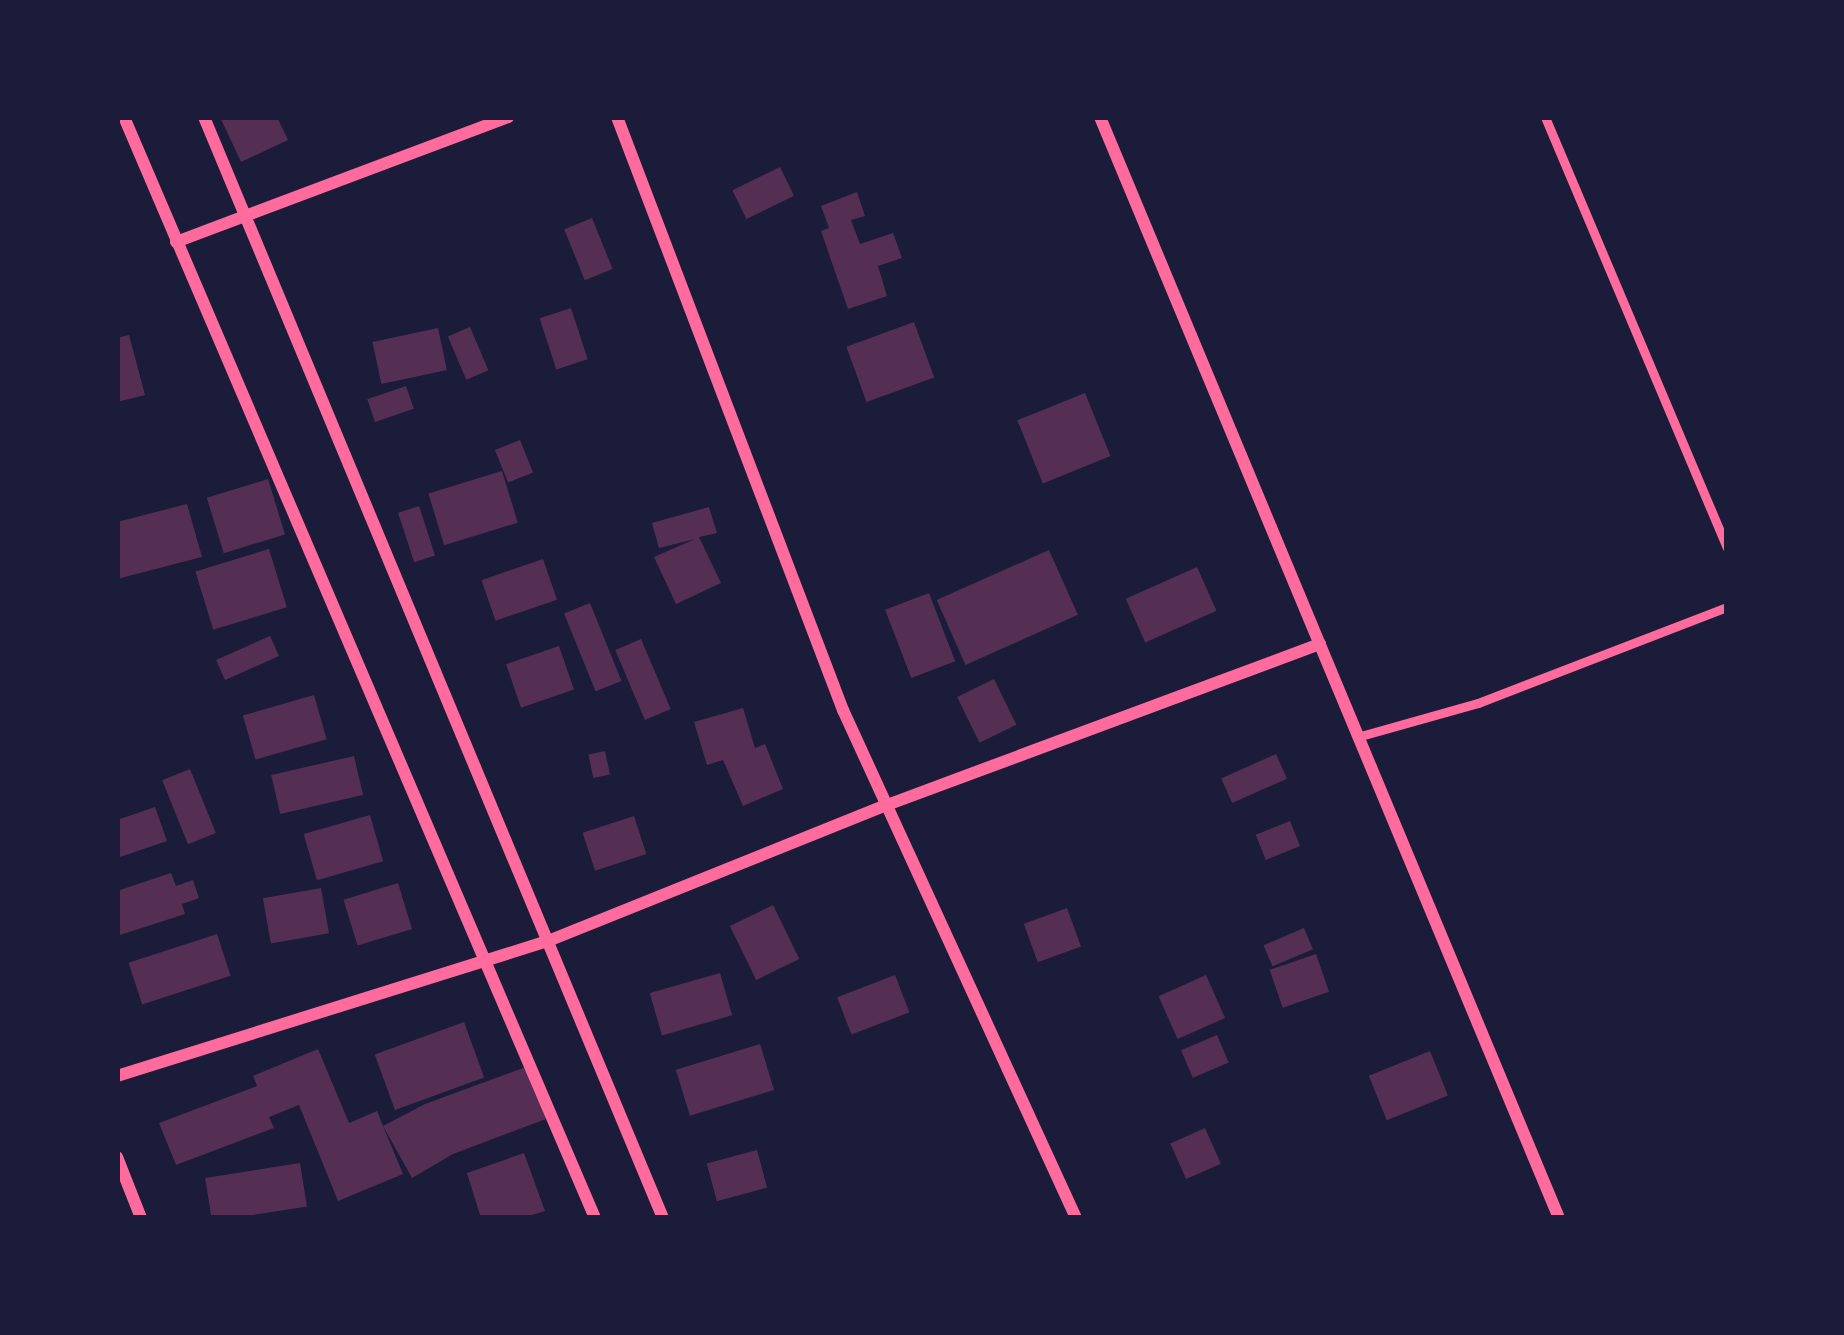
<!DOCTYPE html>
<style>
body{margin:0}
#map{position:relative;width:1844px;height:1335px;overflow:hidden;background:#1b1b3a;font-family:Lora,serif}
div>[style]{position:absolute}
.building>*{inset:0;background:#542f53;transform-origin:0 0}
.service>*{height:9px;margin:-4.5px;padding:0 4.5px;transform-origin:4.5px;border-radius:4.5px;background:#ff6b9d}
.minor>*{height:12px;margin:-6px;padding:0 6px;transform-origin:6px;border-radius:6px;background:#ff6b9d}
span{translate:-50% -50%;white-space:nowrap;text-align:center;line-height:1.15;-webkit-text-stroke:12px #1b1b3a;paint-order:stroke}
.frame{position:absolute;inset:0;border:120px solid #1b1b3a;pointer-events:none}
</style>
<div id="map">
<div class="building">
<i style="clip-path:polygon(220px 117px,277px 117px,288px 140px,241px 162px)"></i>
<i style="left:780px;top:167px;width:32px;height:53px;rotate:64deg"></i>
<i style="clip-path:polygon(857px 192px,865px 216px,851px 220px,860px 244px,893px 233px,902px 258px,878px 266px,887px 296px,848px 309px,821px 231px,829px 228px,821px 206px)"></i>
<i style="left:592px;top:218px;width:55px;height:30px;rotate:68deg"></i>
<i style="left:571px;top:308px;width:54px;height:33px;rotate:72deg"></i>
<i style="left:914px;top:322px;width:59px;height:72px;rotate:70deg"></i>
<i style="left:470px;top:327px;width:47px;height:24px;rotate:67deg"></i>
<i style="left:438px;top:328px;width:43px;height:67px;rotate:78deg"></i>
<i style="clip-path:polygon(129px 335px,145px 395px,117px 402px,117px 338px)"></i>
<i style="left:406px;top:386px;width:24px;height:41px;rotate:71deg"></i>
<i style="left:1085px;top:393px;width:68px;height:73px;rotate:68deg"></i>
<i style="left:520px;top:440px;width:35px;height:27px;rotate:68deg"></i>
<i style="left:502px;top:471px;width:54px;height:77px;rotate:73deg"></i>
<i style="left:268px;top:479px;width:58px;height:64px;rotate:73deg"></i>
<i style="clip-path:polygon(187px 504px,202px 557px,117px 579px,117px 522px)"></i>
<i style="left:419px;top:506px;width:52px;height:22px;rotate:72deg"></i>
<i style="clip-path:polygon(709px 507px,717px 533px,699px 537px,721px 583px,676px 604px,654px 557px,695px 539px,659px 548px,652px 523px)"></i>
<i style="left:269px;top:549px;width:61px;height:77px;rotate:73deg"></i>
<i style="left:1049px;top:550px;width:71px;height:123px;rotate:66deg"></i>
<i style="left:543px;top:559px;width:43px;height:65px;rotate:71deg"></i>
<i style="left:1197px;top:567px;width:48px;height:78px;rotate:66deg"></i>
<i style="left:929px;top:593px;width:73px;height:47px;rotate:69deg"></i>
<i style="left:590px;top:603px;width:84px;height:28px;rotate:68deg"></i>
<i style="left:270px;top:636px;width:22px;height:59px;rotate:66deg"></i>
<i style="left:641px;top:639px;width:76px;height:28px;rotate:67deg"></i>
<i style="left:559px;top:646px;width:46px;height:56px;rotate:71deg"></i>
<i style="left:994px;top:679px;width:51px;height:41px;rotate:64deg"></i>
<i style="left:314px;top:695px;width:46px;height:74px;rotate:74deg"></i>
<i style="clip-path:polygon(743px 708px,755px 748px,765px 744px,783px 789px,743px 806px,723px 760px,707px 765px,694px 722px)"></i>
<i style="left:605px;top:751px;width:24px;height:17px;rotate:78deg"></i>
<i style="left:1276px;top:754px;width:27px;height:60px;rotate:66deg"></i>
<i style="left:354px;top:756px;width:40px;height:85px;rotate:77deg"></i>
<i style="left:190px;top:769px;width:69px;height:30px;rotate:68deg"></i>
<i style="clip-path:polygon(155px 807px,167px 841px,117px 858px,117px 820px)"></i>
<i style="left:370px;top:815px;width:48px;height:69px;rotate:74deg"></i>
<i style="left:634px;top:816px;width:40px;height:54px;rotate:72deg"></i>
<i style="left:1290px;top:821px;width:27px;height:37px;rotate:68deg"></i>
<i style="clip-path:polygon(171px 873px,176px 886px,193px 880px,199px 898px,182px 904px,185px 914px,117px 936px,117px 891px)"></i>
<i style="left:398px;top:883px;width:48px;height:57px;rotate:73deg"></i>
<i style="left:321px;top:888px;width:46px;height:59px;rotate:80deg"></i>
<i style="left:773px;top:905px;width:60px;height:48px;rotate:64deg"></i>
<i style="left:1067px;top:908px;width:41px;height:46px;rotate:70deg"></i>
<i style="left:1304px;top:928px;width:23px;height:44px;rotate:67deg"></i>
<i style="left:217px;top:934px;width:44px;height:93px;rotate:72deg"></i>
<i style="left:1316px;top:954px;width:40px;height:49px;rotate:71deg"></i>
<i style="left:720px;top:973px;width:44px;height:73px;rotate:74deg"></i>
<i style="left:895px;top:975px;width:40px;height:62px;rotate:69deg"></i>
<i style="left:1206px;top:975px;width:47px;height:52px;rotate:66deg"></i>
<i style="left:464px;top:1022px;width:59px;height:95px;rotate:70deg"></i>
<i style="left:1217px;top:1035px;width:30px;height:39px;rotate:67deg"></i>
<i style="left:760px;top:1044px;width:48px;height:88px;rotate:73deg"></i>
<i style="clip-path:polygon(318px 1049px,349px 1123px,377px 1111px,383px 1126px,425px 1104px,526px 1067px,546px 1119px,453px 1154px,412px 1178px,383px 1126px,403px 1174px,338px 1201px,299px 1105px,269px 1117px,274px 1128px,176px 1165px,159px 1123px,257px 1086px,253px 1076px)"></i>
<i style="left:1430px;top:1051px;width:48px;height:66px;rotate:68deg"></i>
<i style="left:1205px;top:1128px;width:39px;height:38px;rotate:66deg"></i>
<i style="left:757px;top:1150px;width:39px;height:52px;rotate:75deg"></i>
<i style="clip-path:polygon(524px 1153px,545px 1211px,522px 1218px,481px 1218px,467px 1173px)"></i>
<i style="left:300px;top:1163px;width:44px;height:96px;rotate:81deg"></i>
</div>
<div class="service">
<i style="left:1545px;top:117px;width:468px;rotate:67.1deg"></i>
<i style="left:1357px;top:737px;width:126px;rotate:-15.7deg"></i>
<i style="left:1478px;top:703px;width:267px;rotate:-21.1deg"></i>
</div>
<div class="minor">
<i style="left:124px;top:117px;width:1198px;rotate:66.84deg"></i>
<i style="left:204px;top:117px;width:1193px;rotate:67.37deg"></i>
<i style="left:617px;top:117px;width:635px;rotate:69.14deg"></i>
<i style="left:843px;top:710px;width:559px;rotate:65.36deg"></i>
<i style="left:1100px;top:117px;width:1193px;rotate:67.37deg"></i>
<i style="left:176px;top:242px;width:355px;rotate:-20.6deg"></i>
<i style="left:117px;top:1076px;width:452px;rotate:-17.4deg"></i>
<i style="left:548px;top:941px;width:365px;rotate:-21.9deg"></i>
<i style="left:887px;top:805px;width:462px;rotate:-20.4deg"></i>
<i style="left:117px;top:1157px;width:66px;rotate:68.5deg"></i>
</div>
<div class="frame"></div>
</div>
